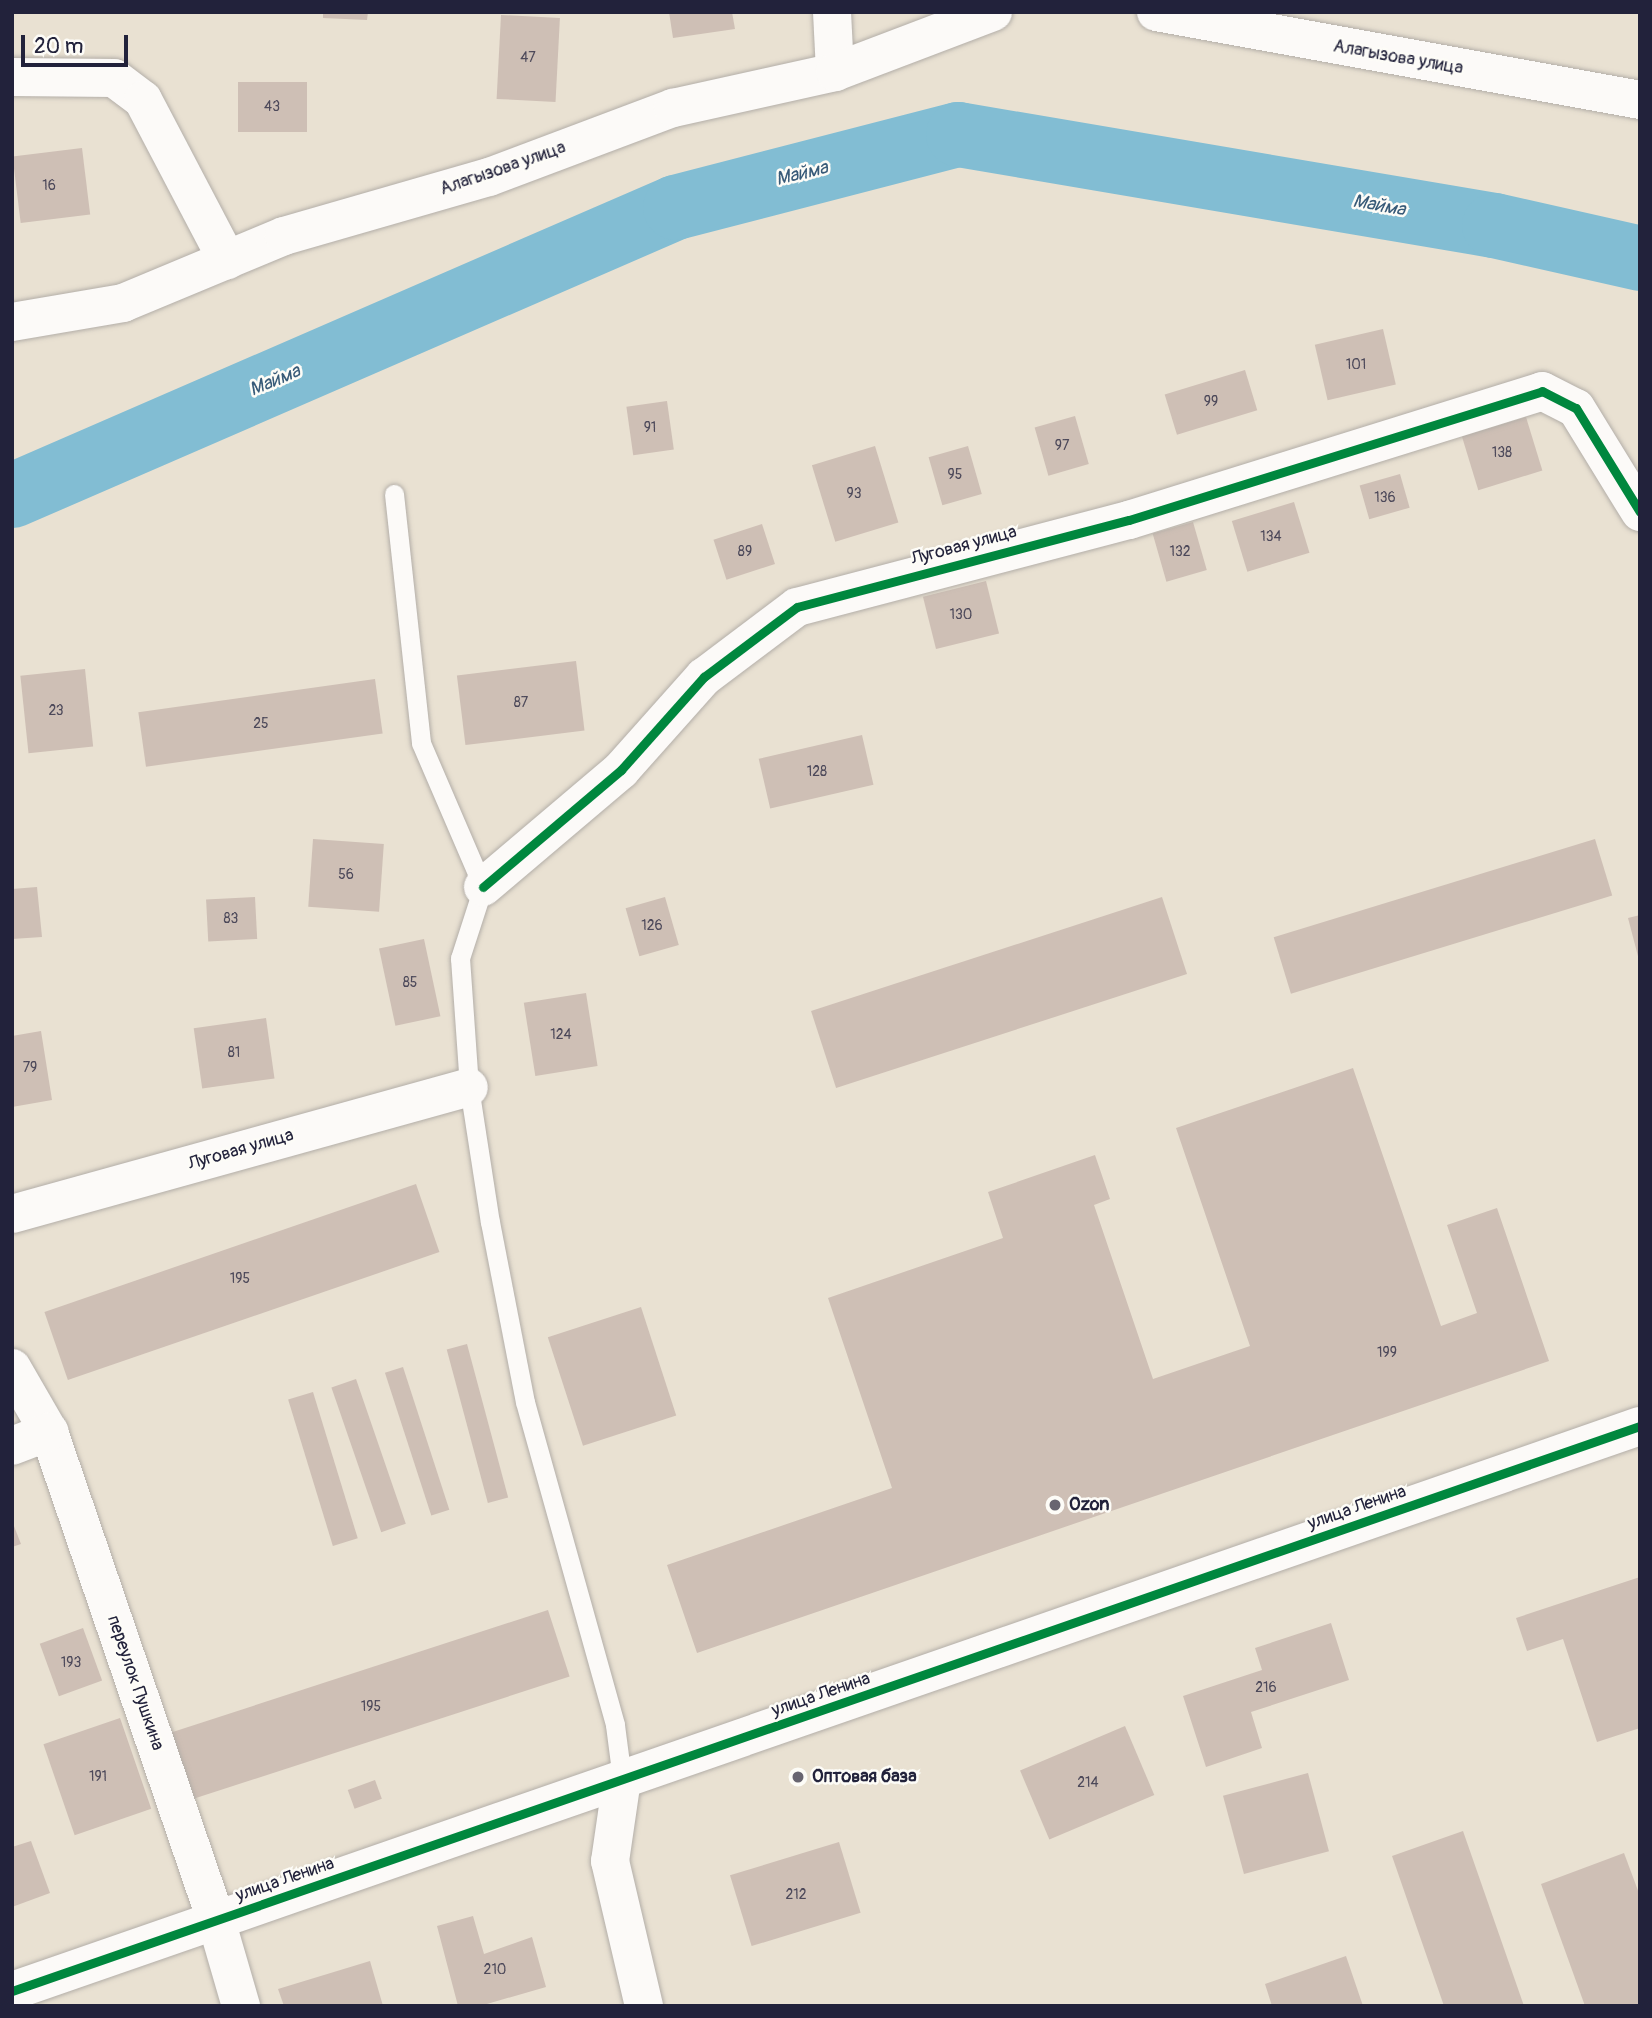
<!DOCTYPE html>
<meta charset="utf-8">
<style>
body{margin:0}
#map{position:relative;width:1652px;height:2018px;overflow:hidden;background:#e9e1d2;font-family:Pangolin,sans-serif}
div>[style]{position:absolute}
.river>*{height:65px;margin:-32.5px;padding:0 32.5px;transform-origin:32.5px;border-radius:32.5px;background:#82bdd3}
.building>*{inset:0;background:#cebfb5;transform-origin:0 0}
.roads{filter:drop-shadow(0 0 2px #b3aea8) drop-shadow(0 0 2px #b3aea8)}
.service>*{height:19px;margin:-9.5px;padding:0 9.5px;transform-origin:9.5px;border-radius:9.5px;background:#fcfaf8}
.minor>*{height:38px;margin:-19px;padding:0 19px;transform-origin:19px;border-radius:19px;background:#fcfaf8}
.tertiary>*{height:38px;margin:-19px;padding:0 19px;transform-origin:19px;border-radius:19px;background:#fcfaf8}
.cycleway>*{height:9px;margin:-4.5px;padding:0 4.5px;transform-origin:4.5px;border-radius:4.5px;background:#00873e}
.dots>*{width:19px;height:19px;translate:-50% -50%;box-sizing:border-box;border:4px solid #fdfcf7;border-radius:50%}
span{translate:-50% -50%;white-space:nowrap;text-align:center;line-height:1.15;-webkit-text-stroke:5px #fdfcf7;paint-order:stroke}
.number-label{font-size:14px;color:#4d495a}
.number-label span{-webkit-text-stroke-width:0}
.street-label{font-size:18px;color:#22223b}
.poi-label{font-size:18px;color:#22223b;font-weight:700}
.left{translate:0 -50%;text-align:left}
.water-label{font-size:19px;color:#375a78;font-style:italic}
.frame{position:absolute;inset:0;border:14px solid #22223b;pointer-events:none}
.scale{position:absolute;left:21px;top:35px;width:107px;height:32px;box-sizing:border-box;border:4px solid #22223b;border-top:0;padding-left:9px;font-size:21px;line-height:24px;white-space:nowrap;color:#22223b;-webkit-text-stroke:5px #fdfcf7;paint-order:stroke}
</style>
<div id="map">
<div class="river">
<i style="left:12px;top:495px;width:723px;rotate:-23.48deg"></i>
<i style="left:675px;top:207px;width:292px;rotate:-14.5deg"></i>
<i style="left:958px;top:134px;width:544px;rotate:9.64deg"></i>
<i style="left:1494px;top:225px;width:150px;rotate:12.7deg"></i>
</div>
<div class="building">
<i style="clip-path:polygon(323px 12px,368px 12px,367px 20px,323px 18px)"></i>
<i style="clip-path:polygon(669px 12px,732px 12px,735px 29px,673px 38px)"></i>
<i style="left:501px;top:15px;width:59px;height:84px;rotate:3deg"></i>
<i style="left:307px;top:82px;width:50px;height:69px;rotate:90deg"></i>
<i style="left:82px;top:148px;width:67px;height:70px;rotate:83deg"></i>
<i style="left:1383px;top:329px;width:57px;height:70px;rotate:77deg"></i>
<i style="left:1245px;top:370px;width:42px;height:84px;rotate:73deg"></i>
<i style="left:667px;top:401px;width:49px;height:41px;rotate:82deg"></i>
<i style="left:1075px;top:416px;width:50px;height:42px;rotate:74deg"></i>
<i style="left:1526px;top:417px;width:56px;height:67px;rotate:73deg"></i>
<i style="left:875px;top:446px;width:80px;height:66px;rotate:73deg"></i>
<i style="left:968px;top:446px;width:50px;height:41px;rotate:74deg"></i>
<i style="left:1400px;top:474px;width:35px;height:42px;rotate:74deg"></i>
<i style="left:1294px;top:502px;width:53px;height:65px;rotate:73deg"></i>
<i style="left:1193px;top:522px;width:50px;height:42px;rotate:74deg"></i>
<i style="left:762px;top:524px;width:42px;height:51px;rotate:72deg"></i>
<i style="left:986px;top:581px;width:54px;height:65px;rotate:76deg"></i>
<i style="left:576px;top:661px;width:70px;height:120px;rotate:83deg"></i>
<i style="left:85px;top:669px;width:78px;height:65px;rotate:84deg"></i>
<i style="left:375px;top:679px;width:55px;height:239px;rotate:82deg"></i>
<i style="left:862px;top:735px;width:51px;height:106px;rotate:77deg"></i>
<i style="left:313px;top:839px;width:71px;height:68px;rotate:4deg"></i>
<i style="left:1595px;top:839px;width:59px;height:336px;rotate:73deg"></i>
<i style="clip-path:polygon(37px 887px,42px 937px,12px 939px,12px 889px)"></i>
<i style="left:255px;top:897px;width:42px;height:49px;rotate:87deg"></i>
<i style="left:665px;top:897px;width:50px;height:41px;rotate:74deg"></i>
<i style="left:1162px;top:897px;width:81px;height:369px;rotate:72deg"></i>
<i style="clip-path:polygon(1640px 915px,1640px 959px,1639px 960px,1628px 918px)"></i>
<i style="left:424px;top:939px;width:79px;height:46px;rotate:78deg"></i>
<i style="left:586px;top:993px;width:74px;height:63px;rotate:81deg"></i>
<i style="left:266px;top:1018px;width:61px;height:73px;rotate:82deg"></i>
<i style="clip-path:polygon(41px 1031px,52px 1100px,12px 1107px,12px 1036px)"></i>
<i style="clip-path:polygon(1353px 1068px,1441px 1326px,1477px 1313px,1447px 1225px,1497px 1208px,1549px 1361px,697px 1653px,667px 1565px,892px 1488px,828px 1298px,1003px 1238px,988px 1192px,1095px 1155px,1110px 1199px,1094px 1205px,1153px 1379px,1250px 1346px,1176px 1128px)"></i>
<i style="left:416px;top:1184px;width:72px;height:393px;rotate:71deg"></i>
<i style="left:641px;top:1307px;width:114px;height:98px;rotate:72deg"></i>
<i style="left:467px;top:1344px;width:159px;height:21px;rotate:75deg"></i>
<i style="left:403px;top:1367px;width:150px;height:19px;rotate:72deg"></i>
<i style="left:356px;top:1379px;width:153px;height:26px;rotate:71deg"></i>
<i style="left:313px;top:1392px;width:153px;height:26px;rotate:73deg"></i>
<i style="clip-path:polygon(12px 1521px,21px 1544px,12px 1547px)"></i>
<i style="clip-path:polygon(1640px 1577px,1640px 1728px,1597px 1742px,1563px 1639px,1527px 1651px,1516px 1618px)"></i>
<i style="left:548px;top:1610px;width:70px;height:397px;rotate:72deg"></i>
<i style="clip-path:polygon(1331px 1623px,1349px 1680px,1251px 1712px,1262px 1748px,1206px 1767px,1183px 1696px,1262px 1670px,1255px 1648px)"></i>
<i style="left:83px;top:1628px;width:56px;height:46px;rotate:70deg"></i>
<i style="left:120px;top:1718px;width:96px;height:81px;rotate:71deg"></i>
<i style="left:1125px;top:1726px;width:75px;height:114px;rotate:67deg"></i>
<i style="left:1308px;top:1773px;width:81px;height:88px;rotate:75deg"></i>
<i style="left:375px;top:1780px;width:20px;height:29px;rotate:70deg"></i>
<i style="clip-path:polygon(1463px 1831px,1524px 2006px,1444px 2006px,1392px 1856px)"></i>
<i style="clip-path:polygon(31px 1841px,50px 1893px,12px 1907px,12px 1847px)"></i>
<i style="left:839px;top:1842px;width:74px;height:114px;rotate:73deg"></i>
<i style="clip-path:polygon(1624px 1853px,1640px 1896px,1640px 2006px,1585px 2006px,1541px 1884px)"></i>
<i style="clip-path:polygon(473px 1916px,484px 1954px,532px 1937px,546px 1987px,480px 2006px,458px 2006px,437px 1926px)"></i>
<i style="clip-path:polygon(1346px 1956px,1363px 2006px,1272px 2006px,1265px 1984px)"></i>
<i style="clip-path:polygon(370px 1961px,383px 2006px,284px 2006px,278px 1989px)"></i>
</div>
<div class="roads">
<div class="service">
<i style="left:394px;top:494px;width:250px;rotate:83.8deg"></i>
<i style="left:421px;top:743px;width:157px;rotate:66.7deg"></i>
<i style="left:483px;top:887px;width:75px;rotate:107.9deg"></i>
<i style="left:460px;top:958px;width:129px;rotate:86deg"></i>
<i style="left:469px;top:1087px;width:137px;rotate:81.2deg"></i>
<i style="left:490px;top:1222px;width:183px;rotate:79deg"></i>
<i style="left:525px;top:1402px;width:335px;rotate:74.4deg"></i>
<i style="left:615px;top:1725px;width:54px;rotate:82.6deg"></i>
</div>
<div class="minor">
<i style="left:832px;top:12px;width:60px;rotate:87.1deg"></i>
<i style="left:1156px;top:12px;width:492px;rotate:10.3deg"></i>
<i style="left:12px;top:77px;width:102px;rotate:0.6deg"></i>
<i style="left:114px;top:78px;width:36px;rotate:37deg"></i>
<i style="left:143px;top:100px;width:181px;rotate:62.3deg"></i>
<i style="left:12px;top:322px;width:113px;rotate:-9.7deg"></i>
<i style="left:123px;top:303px;width:174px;rotate:-22.6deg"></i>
<i style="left:284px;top:236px;width:213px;rotate:-16.1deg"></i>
<i style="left:489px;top:177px;width:197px;rotate:-20.6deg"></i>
<i style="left:673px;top:108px;width:166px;rotate:-12.5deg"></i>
<i style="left:835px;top:72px;width:169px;rotate:-20.8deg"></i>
<i style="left:483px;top:887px;width:181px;rotate:-40.3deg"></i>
<i style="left:621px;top:770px;width:125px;rotate:-48.3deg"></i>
<i style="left:704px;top:677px;width:116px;rotate:-37deg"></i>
<i style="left:797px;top:607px;width:343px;rotate:-14.7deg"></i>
<i style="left:1129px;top:520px;width:433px;rotate:-17.3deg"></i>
<i style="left:1542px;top:391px;width:38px;rotate:27deg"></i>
<i style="left:1576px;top:408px;width:122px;rotate:58.4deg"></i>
<i style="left:12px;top:1214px;width:474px;rotate:-15.5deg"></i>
<i style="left:12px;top:1368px;width:74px;rotate:60deg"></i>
<i style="left:49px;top:1432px;width:516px;rotate:71.11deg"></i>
<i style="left:216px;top:1920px;width:90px;rotate:73.8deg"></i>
<i style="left:12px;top:1446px;width:40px;rotate:-21deg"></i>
<i style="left:622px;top:1779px;width:83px;rotate:98.3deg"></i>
<i style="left:610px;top:1861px;width:149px;rotate:76.8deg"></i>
</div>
<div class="tertiary">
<i style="left:12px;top:1991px;width:1723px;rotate:-19.14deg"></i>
</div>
</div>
<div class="cycleway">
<i style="left:483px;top:887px;width:181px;rotate:-40.3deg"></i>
<i style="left:621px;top:770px;width:125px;rotate:-48.3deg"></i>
<i style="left:704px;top:677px;width:116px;rotate:-37deg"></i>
<i style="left:797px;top:607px;width:343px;rotate:-14.7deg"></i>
<i style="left:1129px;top:520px;width:433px;rotate:-17.3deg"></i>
<i style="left:1542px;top:391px;width:38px;rotate:27deg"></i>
<i style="left:1576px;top:408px;width:122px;rotate:58.4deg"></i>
<i style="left:12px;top:1991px;width:1723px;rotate:-19.14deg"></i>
</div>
<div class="dots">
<i style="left:1055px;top:1505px;background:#686570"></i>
<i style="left:798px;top:1777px;background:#686570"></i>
</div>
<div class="number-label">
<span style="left:528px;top:58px">47</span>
<span style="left:272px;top:107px">43</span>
<span style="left:49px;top:186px">16</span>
<span style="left:1356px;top:365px">101</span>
<span style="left:1211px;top:402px">99</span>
<span style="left:650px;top:428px">91</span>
<span style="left:1062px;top:446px">97</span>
<span style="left:1502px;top:453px">138</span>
<span style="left:955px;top:475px">95</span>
<span style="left:854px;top:494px">93</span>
<span style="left:1385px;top:498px">136</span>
<span style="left:1271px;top:537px">134</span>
<span style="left:745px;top:552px">89</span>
<span style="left:1180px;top:552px">132</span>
<span style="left:961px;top:615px">130</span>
<span style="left:521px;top:703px">87</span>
<span style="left:56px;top:711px">23</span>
<span style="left:261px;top:724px">25</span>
<span style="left:817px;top:772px">128</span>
<span style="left:346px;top:875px">56</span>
<span style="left:231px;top:919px">83</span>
<span style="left:652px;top:926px">126</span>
<span style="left:410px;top:983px">85</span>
<span style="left:561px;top:1035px">124</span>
<span style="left:234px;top:1053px">81</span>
<span style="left:30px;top:1068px">79</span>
<span style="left:240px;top:1279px">195</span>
<span style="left:1387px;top:1353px">199</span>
<span style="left:71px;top:1663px">193</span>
<span style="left:1266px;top:1688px">216</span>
<span style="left:371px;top:1707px">195</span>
<span style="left:98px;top:1777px">191</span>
<span style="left:1088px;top:1783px">214</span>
<span style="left:796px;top:1895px">212</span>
<span style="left:495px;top:1970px">210</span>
</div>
<div class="street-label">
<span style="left:1398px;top:58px;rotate:10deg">Алагызова улица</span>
<span style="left:503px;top:169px;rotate:-19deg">Алагызова улица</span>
<span style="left:964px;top:546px;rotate:-15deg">Луговая улица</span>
<span style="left:241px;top:1150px;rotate:-16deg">Луговая улица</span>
<span style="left:1357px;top:1508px;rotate:-19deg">улица Ленина</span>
<span style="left:135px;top:1683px;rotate:71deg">переулок Пушкина</span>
<span style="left:821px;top:1695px;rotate:-19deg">улица Ленина</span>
<span style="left:285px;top:1880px;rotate:-19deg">улица Ленина</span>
</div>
<div class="poi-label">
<span class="left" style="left:1069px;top:1505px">Ozon</span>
<span class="left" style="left:812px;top:1777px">Оптовая база</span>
</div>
<div class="water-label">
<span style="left:802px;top:174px;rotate:-14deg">Майма</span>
<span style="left:1379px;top:206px;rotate:10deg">Майма</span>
<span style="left:275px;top:381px;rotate:-23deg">Майма</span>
</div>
<div class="frame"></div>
<div class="scale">20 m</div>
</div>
